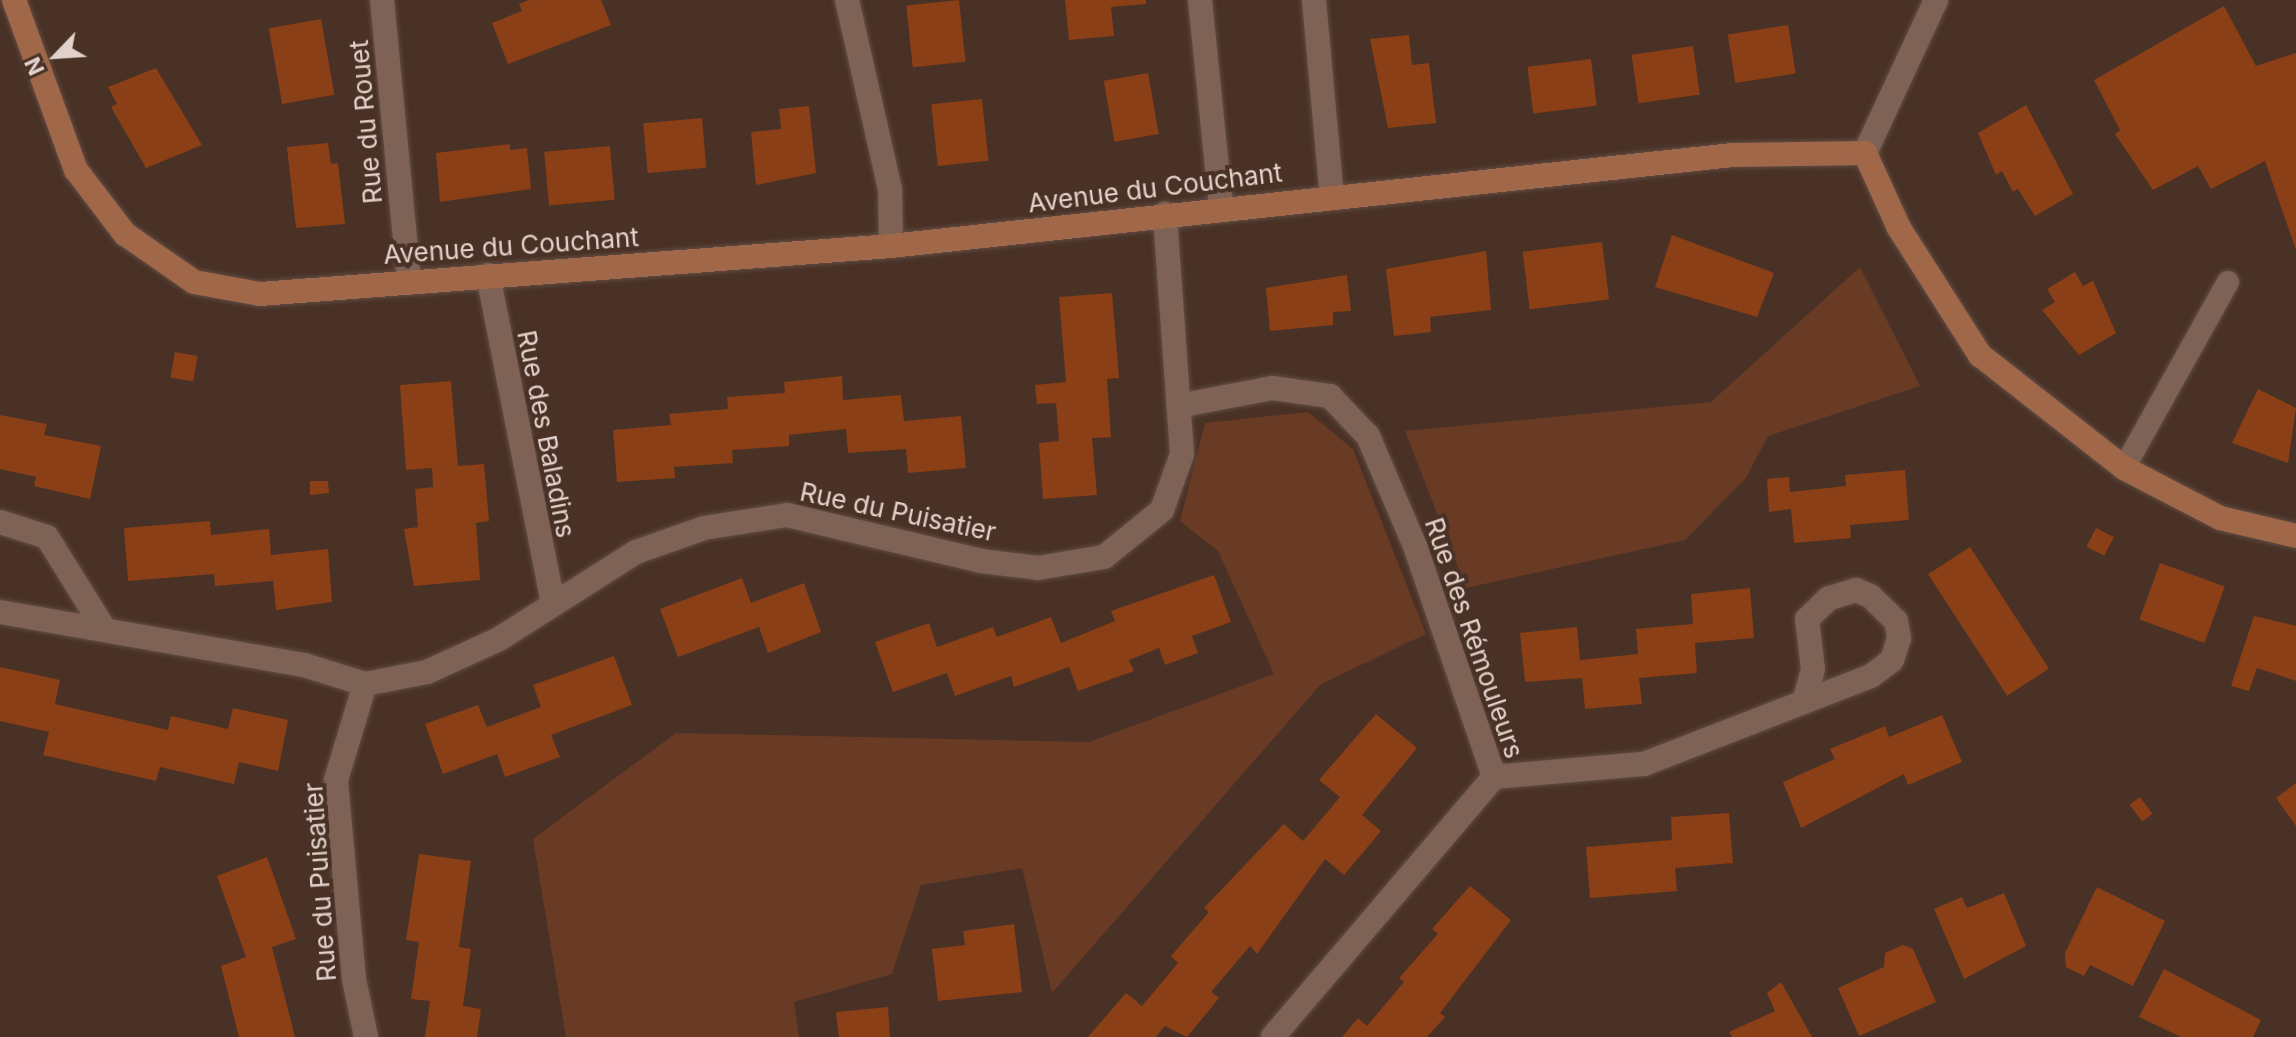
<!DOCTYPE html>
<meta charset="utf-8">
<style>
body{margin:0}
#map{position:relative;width:2296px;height:1037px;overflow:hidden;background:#4a3126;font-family:Inter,sans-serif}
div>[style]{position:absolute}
.green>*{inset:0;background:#693a24}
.building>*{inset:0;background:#8a3f16;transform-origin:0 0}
.roads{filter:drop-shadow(0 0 2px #614d44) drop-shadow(0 0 2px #614d44)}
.lane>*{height:22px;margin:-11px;padding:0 11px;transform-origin:11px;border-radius:11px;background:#7d6255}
.street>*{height:24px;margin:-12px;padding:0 12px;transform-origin:12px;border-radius:12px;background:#7d6255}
.secondary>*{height:24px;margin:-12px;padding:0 12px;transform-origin:12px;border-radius:12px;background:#a06749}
span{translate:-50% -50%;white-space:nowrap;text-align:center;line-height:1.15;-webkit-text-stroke:8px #4a3126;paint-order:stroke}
.street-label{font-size:26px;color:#e2d2cb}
.north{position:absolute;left:16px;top:16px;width:80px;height:80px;-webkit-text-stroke:6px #4a3126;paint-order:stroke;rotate:245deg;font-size:22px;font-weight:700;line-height:32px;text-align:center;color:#e2d2cb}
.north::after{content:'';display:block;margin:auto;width:28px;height:36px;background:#e2d2cb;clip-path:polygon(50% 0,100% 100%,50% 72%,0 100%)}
</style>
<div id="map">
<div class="green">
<i style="clip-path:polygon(1860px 267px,1920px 386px,1768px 436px,1746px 478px,1685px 540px,1466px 588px,1405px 431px,1711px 402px)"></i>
<i style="clip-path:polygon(1308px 412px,1353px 449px,1426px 634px,1321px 684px,1052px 993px,1022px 868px,921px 885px,892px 974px,794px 1002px,799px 1037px,566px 1037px,533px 839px,676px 733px,1089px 742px,1274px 674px,1218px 551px,1180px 521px,1205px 423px)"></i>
</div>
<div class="building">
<i style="clip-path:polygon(529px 0,601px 0,611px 25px,508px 64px,492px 23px,522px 11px,519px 4px)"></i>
<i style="left:959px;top:0;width:62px;height:53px;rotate:84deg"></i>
<i style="clip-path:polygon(1065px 0,1146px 0,1146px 4px,1111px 7px,1114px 36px,1069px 40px)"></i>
<i style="clip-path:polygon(2224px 6px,2256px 66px,2296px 53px,2296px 250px,2265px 161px,2211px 189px,2198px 166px,2153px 190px,2115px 134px,2120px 130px,2094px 80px)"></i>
<i style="left:321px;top:19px;width:77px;height:53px;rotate:80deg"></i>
<i style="left:1788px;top:25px;width:49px;height:61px;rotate:81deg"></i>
<i style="clip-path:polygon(1409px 35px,1412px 65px,1429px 63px,1436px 123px,1388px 128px,1370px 39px)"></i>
<i style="left:1693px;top:46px;width:49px;height:62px;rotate:82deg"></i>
<i style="left:1591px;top:59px;width:47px;height:64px;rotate:83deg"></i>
<i style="clip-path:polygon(156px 68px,202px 145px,146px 168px,111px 107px,117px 104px,108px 87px)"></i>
<i style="left:1148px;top:73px;width:62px;height:45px;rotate:80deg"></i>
<i style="left:982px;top:99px;width:62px;height:51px;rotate:84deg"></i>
<i style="clip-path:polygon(2026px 105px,2073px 194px,2035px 216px,2018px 189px,2013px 192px,2002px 171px,1996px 175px,1978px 133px)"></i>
<i style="clip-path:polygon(809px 106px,816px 173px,756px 185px,751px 132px,781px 129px,779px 109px)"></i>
<i style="left:702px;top:118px;width:50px;height:59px;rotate:85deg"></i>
<i style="clip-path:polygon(328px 143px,331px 164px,338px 163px,345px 224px,296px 228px,287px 147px)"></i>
<i style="clip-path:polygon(510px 144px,510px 150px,527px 148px,531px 189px,440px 202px,436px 153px)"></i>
<i style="left:610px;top:146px;width:54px;height:66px;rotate:85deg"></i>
<i style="clip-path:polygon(1672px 235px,1774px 273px,1757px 317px,1655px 287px)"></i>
<i style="left:1602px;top:242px;width:58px;height:80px;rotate:83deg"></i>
<i style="clip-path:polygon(1486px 251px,1491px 310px,1430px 317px,1431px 332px,1394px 336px,1386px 269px)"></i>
<i style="clip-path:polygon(2075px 272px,2083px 286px,2093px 281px,2116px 333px,2079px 355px,2042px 310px,2055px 302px,2047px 289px)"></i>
<i style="clip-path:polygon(1347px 275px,1351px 311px,1333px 312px,1333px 325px,1270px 331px,1266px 288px)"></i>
<i style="clip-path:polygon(1112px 293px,1119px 378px,1107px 379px,1111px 437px,1092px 438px,1097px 495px,1043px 499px,1039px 443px,1059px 441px,1056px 403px,1037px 404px,1035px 385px,1066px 382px,1059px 297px)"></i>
<i style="left:175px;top:352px;width:23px;height:26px;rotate:10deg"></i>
<i style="clip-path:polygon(842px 376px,843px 400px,901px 395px,904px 421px,961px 416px,966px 468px,908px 473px,906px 449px,848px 453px,846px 429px,789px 435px,789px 446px,732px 450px,733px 463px,674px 467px,675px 478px,617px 482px,613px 430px,671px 425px,669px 414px,728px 409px,727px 397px,785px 393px,784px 382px)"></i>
<i style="clip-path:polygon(451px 381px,458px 466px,484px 464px,489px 521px,476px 523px,480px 580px,414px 586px,404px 529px,418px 527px,415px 489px,433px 487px,432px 468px,406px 470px,400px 385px)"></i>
<i style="clip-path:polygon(2258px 389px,2296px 408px,2288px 463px,2232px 443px)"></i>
<i style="clip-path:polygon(0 415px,47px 424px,44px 435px,101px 446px,90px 499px,34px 486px,36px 477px,0 469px)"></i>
<i style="clip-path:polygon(1905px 470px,1909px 520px,1850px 525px,1851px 538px,1794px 543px,1791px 509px,1769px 512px,1767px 479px,1789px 477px,1790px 492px,1846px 486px,1845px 475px)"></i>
<i style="clip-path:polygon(310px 481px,328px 481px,329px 493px,310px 495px)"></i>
<i style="clip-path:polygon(210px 521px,211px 535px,269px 529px,271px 555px,328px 549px,332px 602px,276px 610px,273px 581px,215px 586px,214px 574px,128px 581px,124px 528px)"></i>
<i style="left:2096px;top:528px;width:20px;height:21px;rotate:27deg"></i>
<i style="left:1970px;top:547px;width:145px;height:50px;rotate:57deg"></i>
<i style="left:2160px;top:563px;width:69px;height:60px;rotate:20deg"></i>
<i style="clip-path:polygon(1214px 575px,1231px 622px,1192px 636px,1198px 653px,1165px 665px,1159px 648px,1129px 660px,1134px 671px,1078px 691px,1069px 667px,1014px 687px,1011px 676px,955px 696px,947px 673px,893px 692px,875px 642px,929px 623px,937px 647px,993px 627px,997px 637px,1051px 617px,1061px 643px,1115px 621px,1111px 611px)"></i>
<i style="clip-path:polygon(742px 578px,751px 603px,804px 583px,821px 632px,768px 653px,759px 627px,678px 657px,660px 609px)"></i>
<i style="clip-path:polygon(1750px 588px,1754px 638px,1695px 643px,1697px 673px,1639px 678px,1642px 704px,1585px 709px,1582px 678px,1525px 682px,1520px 633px,1577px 627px,1580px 660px,1638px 654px,1636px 629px,1693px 624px,1691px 594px)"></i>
<i style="clip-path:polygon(2254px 616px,2296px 626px,2296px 681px,2257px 668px,2249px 691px,2231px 686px)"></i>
<i style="clip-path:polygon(614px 656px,632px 705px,551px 735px,560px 757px,505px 777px,497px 754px,443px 774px,425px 724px,478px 705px,487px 727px,541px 707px,533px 685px)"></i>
<i style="clip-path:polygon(0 667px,60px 680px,55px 704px,168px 730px,171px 716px,228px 729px,233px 708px,288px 720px,278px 771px,239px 762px,234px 784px,160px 767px,156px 781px,43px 755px,49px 732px,0 721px)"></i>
<i style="clip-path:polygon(1376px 714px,1417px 748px,1362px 815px,1381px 831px,1344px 875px,1325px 859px,1257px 954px,1250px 946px,1211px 992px,1219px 998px,1187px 1037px,1165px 1026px,1156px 1037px,1088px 1037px,1126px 993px,1142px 1006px,1178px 963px,1171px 956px,1209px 912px,1204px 908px,1284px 824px,1303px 841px,1340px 797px,1319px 780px)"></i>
<i style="clip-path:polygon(1942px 715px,1962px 762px,1908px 785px,1904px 774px,1801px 828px,1783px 782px,1835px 759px,1830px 749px,1885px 726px,1889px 737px)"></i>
<i style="clip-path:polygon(2296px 783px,2296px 826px,2276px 798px)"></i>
<i style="left:2140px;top:797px;width:21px;height:13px;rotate:53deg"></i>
<i style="clip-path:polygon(1729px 813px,1733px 863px,1675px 868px,1677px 891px,1590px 898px,1586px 847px,1672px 840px,1671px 817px)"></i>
<i style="clip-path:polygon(419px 854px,471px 861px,459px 947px,471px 949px,463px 1006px,481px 1009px,477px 1037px,425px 1037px,430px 1001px,411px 999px,419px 942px,406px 940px)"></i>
<i style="clip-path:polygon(267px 857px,296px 939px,272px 947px,295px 1037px,239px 1037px,221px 966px,246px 957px,217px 876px)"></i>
<i style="clip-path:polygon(1470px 886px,1511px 920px,1440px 1013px,1445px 1017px,1427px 1037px,1342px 1037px,1358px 1018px,1367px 1026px,1404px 982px,1399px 978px,1438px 934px,1432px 929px)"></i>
<i style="clip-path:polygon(2097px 887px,2165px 921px,2133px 986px,2090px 965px,2084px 976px,2066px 967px,2065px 953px)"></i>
<i style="clip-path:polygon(2004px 893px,2026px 946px,1964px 979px,1934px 909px,1962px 897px,1967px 908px)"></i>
<i style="clip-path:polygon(1014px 924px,1022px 992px,938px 1001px,932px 949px,965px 945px,963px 931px)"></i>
<i style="clip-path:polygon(1903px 945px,1913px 949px,1936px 1002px,1859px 1036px,1838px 988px,1884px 967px,1885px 953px)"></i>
<i style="clip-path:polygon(2164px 969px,2261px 1020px,2253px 1037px,2181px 1037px,2139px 1017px)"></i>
<i style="clip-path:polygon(1781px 982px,1812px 1037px,1732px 1037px,1729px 1032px,1775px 1011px,1767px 993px)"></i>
<i style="clip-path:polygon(888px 1007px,890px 1037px,839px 1037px,836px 1012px)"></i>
</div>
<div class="roads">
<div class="lane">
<i style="left:2124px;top:468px;width:213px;rotate:-60.8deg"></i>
</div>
<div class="street">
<i style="left:382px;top:0;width:281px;rotate:84.5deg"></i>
<i style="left:847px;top:0;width:194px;rotate:77.2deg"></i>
<i style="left:890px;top:189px;width:57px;rotate:89deg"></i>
<i style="left:1200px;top:0;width:207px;rotate:84.2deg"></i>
<i style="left:1314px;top:0;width:198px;rotate:84.8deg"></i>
<i style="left:1865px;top:153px;width:169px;rotate:-65.1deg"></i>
<i style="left:488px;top:275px;width:334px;rotate:78.8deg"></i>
<i style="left:1183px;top:405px;width:91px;rotate:-10.8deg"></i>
<i style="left:1272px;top:388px;width:59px;rotate:7.9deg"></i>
<i style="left:1330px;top:396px;width:55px;rotate:46.5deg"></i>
<i style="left:1368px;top:436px;width:120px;rotate:66.9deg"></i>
<i style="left:1415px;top:546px;width:244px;rotate:71.1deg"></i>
<i style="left:1494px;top:777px;width:341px;rotate:130.4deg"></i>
<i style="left:0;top:522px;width:49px;rotate:17.7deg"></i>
<i style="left:47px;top:537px;width:110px;rotate:58.1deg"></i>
<i style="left:0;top:612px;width:309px;rotate:9.9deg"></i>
<i style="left:304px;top:665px;width:64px;rotate:17.3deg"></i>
<i style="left:1494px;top:777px;width:151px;rotate:-5deg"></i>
<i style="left:1644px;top:764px;width:243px;rotate:-21.2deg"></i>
<i style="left:1871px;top:676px;width:26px;rotate:-37deg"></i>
<i style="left:1892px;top:660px;width:23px;rotate:-72deg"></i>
<i style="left:1899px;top:638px;width:17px;rotate:-100deg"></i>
<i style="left:1896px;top:621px;width:36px;rotate:-136deg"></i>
<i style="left:1870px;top:596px;width:15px;rotate:-157deg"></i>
<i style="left:1856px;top:590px;width:28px;rotate:163deg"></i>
<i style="left:1829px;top:598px;width:30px;rotate:136deg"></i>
<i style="left:1807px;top:619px;width:50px;rotate:83.2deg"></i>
<i style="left:1813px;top:669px;width:30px;rotate:105deg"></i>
<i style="left:366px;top:1037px;width:59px;rotate:-101.7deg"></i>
<i style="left:354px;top:979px;width:200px;rotate:-95.2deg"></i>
<i style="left:336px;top:780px;width:100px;rotate:-73.2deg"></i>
<i style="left:365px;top:684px;width:63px;rotate:-11deg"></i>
<i style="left:427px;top:672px;width:79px;rotate:-24.6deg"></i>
<i style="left:499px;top:639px;width:162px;rotate:-32.4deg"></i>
<i style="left:636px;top:552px;width:72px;rotate:-19.4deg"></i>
<i style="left:704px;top:528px;width:84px;rotate:-8.9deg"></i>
<i style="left:787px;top:515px;width:199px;rotate:13.3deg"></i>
<i style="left:981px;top:561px;width:57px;rotate:7deg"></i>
<i style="left:1038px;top:568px;width:67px;rotate:-9.5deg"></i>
<i style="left:1104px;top:557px;width:75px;rotate:-39deg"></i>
<i style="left:1162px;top:510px;width:59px;rotate:-70.3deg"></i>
<i style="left:1182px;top:454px;width:241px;rotate:-94.1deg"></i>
</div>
<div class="secondary">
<i style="left:14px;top:0;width:181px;rotate:70deg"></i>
<i style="left:76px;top:170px;width:81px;rotate:52.6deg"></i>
<i style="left:125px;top:234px;width:84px;rotate:34.8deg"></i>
<i style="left:194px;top:282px;width:67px;rotate:10.3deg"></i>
<i style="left:260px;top:294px;width:633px;rotate:-4.35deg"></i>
<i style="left:891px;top:246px;width:847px;rotate:-6.17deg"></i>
<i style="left:1733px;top:155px;width:132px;rotate:-0.9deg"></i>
<i style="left:1865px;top:153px;width:82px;rotate:65.6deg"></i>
<i style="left:1899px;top:228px;width:151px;rotate:57.5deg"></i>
<i style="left:1980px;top:355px;width:183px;rotate:38.1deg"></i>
<i style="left:2124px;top:468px;width:108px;rotate:27.5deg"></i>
<i style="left:2220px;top:518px;width:78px;rotate:13.3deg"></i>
</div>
</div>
<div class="street-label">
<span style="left:366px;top:122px;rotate:-95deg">Rue du Rouet</span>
<span style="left:1155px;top:188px;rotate:-7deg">Avenue du Couchant</span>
<span style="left:511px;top:246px;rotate:-4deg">Avenue du Couchant</span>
<span style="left:546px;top:434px;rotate:79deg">Rue des Baladins</span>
<span style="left:898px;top:512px;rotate:12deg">Rue du Puisatier</span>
<span style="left:1474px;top:638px;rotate:71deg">Rue des Rémouleurs</span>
<span style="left:320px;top:882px;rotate:-94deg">Rue du Puisatier</span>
</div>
<div class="north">N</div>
</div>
